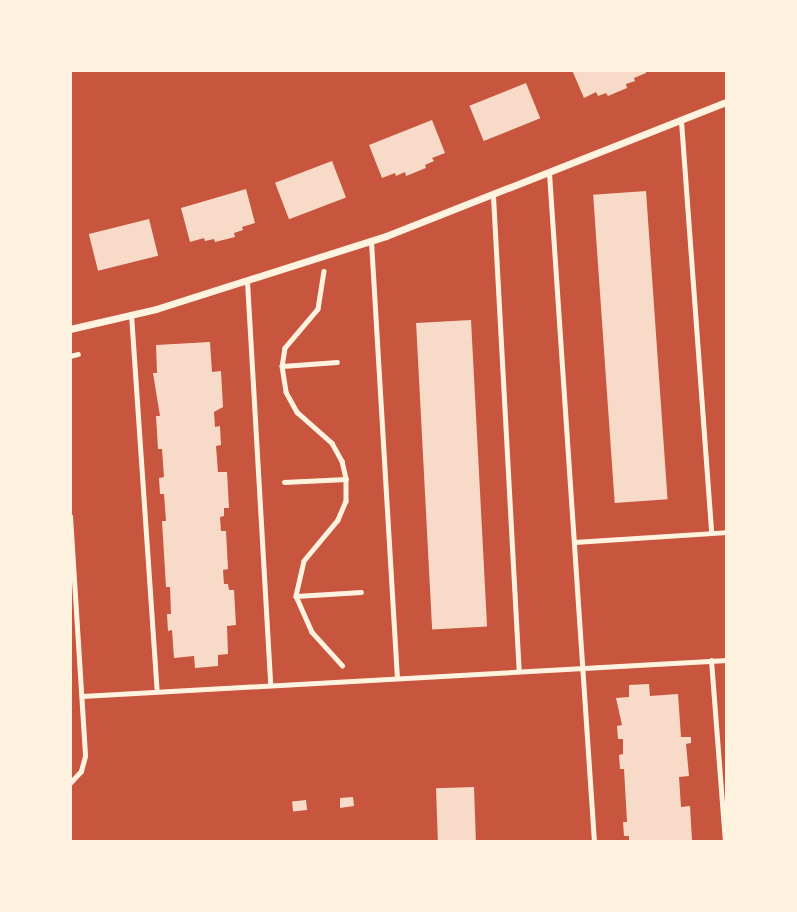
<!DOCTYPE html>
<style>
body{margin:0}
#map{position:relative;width:797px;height:912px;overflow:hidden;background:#c8553d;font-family:"PT Serif",serif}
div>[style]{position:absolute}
.building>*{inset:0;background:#f7dbc8;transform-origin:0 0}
.path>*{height:4.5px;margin:-2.25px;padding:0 2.25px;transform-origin:2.25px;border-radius:2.25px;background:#fff3e0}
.service>*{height:5px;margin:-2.5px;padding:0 2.5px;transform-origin:2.5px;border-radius:2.5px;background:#fff3e0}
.minor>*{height:7px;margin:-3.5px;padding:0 3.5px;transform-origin:3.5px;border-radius:3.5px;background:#fff3e0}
span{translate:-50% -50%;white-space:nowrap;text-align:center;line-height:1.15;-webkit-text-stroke:7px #fff3e0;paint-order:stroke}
.frame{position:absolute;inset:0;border:72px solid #fff3e0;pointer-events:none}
</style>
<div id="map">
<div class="building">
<i style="clip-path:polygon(572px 70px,645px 70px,646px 73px,634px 78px,635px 81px,626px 84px,627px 88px,608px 96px,606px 93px,598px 96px,596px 92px,584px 98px)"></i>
<i style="left:526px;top:83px;width:38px;height:61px;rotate:68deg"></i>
<i style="clip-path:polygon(432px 120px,445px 153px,432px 158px,434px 161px,425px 165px,426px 168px,406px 176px,405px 172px,396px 176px,395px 173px,382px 178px,369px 145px)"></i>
<i style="left:332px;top:161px;width:39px;height:61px;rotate:69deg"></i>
<i style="clip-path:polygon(246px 189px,255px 223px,242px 227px,243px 230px,234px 233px,235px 237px,215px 242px,214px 239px,205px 241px,204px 238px,190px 242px,181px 208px)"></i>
<i style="left:646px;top:191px;width:309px;height:53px;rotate:86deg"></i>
<i style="left:149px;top:219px;width:38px;height:62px;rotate:76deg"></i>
<i style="left:471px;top:320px;width:307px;height:55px;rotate:87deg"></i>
<i style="clip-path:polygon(210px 342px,212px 372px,221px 371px,223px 407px,214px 412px,215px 427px,220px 426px,221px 445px,216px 446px,218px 472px,227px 472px,229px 508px,224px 508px,224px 516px,220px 517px,221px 531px,226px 531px,228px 569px,223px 570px,224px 584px,228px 584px,229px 590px,234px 590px,236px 625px,227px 626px,228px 654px,218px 655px,218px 666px,195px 668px,194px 656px,174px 658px,172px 630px,168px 631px,167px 614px,171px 614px,170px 587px,166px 587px,162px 521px,166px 521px,164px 494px,160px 494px,159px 478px,164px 477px,162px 449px,158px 449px,156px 416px,160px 416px,153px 373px,157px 373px,156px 345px)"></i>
<i style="clip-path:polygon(649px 684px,650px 696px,678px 694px,681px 737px,691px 737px,691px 743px,686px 744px,689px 776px,679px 777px,681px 807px,690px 806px,692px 840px,696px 842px,629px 842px,629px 836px,624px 836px,623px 822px,627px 822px,624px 769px,620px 769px,619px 755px,623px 754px,623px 739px,618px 739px,617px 726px,622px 725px,616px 698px,629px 697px,629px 685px)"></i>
<i style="left:474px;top:787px;width:53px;height:38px;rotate:88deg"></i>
<i style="clip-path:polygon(353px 797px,354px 806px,340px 808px,340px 798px)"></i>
<i style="left:306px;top:800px;width:10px;height:14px;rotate:84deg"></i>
</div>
<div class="path">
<i style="left:324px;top:271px;width:38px;rotate:99deg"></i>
<i style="left:318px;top:309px;width:51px;rotate:130.2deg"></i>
<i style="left:285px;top:348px;width:18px;rotate:99deg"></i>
<i style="left:282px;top:366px;width:26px;rotate:81deg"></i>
<i style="left:286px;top:392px;width:23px;rotate:61deg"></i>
<i style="left:297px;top:412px;width:47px;rotate:41.5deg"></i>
<i style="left:332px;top:443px;width:21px;rotate:61deg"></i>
<i style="left:342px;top:461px;width:18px;rotate:77deg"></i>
<i style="left:346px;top:479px;width:22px;rotate:90deg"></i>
<i style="left:346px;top:501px;width:21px;rotate:113deg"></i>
<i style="left:338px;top:520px;width:53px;rotate:129.7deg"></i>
<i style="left:304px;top:561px;width:36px;rotate:103deg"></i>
<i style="left:296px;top:596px;width:39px;rotate:66deg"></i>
<i style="left:312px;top:632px;width:45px;rotate:47.7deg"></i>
<i style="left:70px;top:356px;width:8px;rotate:-14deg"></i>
<i style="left:282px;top:366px;width:55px;rotate:-4.2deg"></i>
<i style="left:284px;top:482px;width:62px;rotate:-2.8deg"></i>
<i style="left:296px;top:596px;width:65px;rotate:-3.5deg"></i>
</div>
<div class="service">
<i style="left:681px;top:121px;width:413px;rotate:85.8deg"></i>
<i style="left:549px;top:173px;width:671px;rotate:86.15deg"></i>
<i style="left:493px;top:196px;width:476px;rotate:86.9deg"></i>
<i style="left:371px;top:241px;width:438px;rotate:86.6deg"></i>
<i style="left:247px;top:281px;width:405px;rotate:86.7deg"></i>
<i style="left:131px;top:314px;width:378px;rotate:86.1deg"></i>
<i style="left:70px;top:516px;width:240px;rotate:86.4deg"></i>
<i style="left:85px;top:756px;width:16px;rotate:105deg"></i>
<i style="left:81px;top:771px;width:16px;rotate:133deg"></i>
<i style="left:574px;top:542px;width:153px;rotate:-3.7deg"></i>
<i style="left:711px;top:660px;width:183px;rotate:85.6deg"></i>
<i style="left:82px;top:696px;width:646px;rotate:-3.19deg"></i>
</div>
<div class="minor">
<i style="left:70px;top:329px;width:88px;rotate:-13.1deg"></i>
<i style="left:156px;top:309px;width:241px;rotate:-17.6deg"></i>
<i style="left:386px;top:236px;width:366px;rotate:-21.5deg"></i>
</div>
<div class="frame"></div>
</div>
